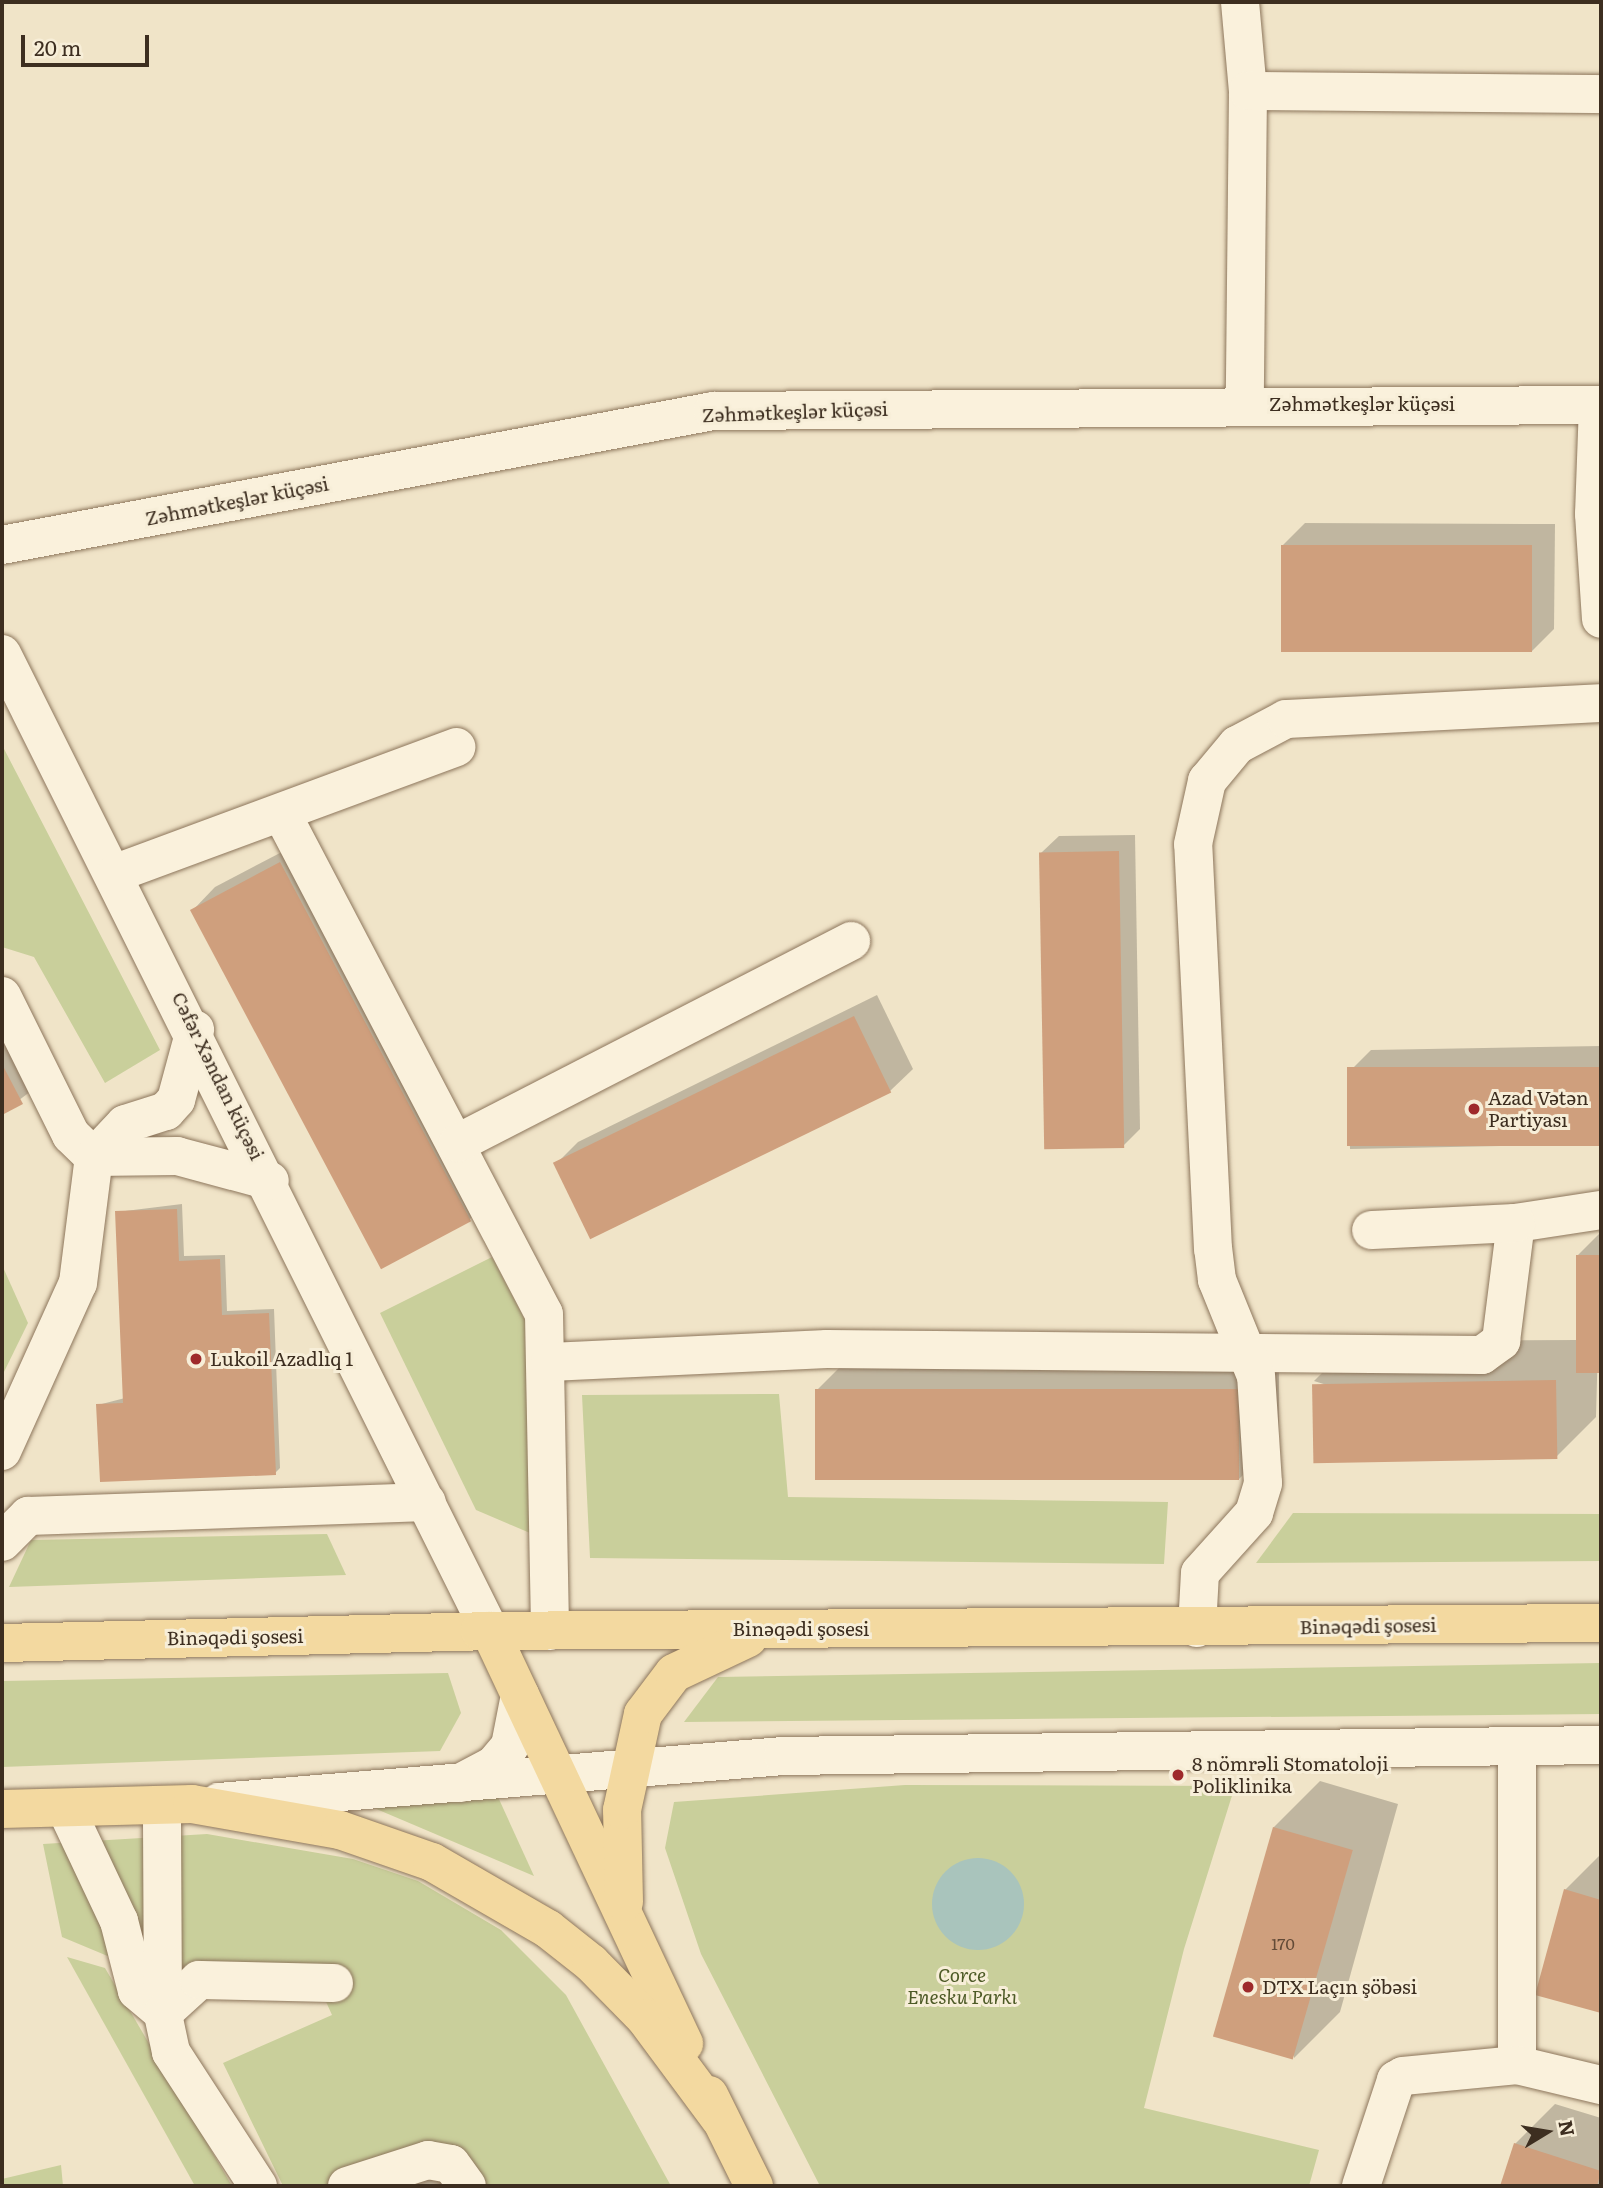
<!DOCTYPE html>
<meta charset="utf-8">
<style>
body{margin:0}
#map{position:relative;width:1603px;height:2188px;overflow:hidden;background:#f0e4c8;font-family:Literata,serif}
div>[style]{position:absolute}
.green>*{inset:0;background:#c9cf9b}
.water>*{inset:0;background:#a9c4bc}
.round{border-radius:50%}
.shadow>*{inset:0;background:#0003}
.building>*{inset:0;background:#cf9f7d;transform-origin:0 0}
.roads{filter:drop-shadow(0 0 2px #8d765c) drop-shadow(0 0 2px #8d765c)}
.minor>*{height:38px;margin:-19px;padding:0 19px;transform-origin:19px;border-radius:19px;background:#faf1dc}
.major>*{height:38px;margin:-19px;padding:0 19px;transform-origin:19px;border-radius:19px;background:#f3d9a0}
.dots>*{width:19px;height:19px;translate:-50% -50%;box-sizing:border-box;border:4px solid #f7eed8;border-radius:50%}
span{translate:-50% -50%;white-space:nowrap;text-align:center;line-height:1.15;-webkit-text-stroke:6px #f7eed8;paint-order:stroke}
.number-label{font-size:16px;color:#624a37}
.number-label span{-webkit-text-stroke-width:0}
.street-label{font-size:19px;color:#3d2e20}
.poi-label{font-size:19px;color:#3d2e20}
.left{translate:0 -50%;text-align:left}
.park-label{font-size:19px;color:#4d5a26;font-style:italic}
.frame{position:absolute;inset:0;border:4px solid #3d2e20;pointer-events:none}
.north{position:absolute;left:1512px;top:2097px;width:70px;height:70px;-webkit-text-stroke:5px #f7eed8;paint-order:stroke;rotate:79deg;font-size:19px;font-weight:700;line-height:28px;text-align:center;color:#3d2e20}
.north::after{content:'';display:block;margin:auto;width:24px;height:32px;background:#3d2e20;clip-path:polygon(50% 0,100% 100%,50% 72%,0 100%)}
.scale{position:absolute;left:21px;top:35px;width:128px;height:32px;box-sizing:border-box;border:4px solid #3d2e20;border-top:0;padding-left:9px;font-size:21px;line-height:24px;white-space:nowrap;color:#3d2e20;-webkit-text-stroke:5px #f7eed8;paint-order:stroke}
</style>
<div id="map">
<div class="green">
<i style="clip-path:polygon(2px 745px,160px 1050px,105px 1083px,34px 957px,2px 947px)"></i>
<i style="clip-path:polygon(492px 1257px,525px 1320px,530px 1533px,476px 1510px,380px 1313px)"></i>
<i style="clip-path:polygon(2px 1265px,28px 1323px,2px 1376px)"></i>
<i style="clip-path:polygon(779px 1394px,788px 1497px,1168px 1502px,1164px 1564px,590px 1558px,582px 1395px)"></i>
<i style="clip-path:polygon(1293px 1513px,1601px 1514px,1601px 1561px,1256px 1563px)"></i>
<i style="clip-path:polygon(327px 1534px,346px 1575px,9px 1587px,31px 1540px)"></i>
<i style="clip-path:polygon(1601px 1663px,1601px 1714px,684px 1722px,718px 1677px)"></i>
<i style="clip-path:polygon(448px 1673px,461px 1713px,440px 1751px,2px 1767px,2px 1681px)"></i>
<i style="clip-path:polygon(905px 1785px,1235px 1786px,1184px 1949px,1144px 2108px,1319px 2150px,1309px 2186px,820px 2186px,701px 1954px,665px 1848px,674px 1802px)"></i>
<i style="clip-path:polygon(498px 1797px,534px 1876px,374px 1808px)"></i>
<i style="clip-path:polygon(207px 1834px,353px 1859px,418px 1881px,501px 1930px,566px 1995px,671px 2186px,459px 2186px,447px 2162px,385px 2186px,283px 2186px,223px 2063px,332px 2015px,323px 1995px,206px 1997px,62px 1937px,43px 1844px)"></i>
<i style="clip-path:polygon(67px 1957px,105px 1968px,232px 2186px,195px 2186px)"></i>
<i style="clip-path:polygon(61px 2165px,63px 2186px,2px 2186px,2px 2179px)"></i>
</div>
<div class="water">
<i class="round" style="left:932px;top:1858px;width:92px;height:92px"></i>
</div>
<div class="shadow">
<i style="clip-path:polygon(1305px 523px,1555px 524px,1554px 629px,1532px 651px,1282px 546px)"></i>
<i style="clip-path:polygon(1135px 835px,1140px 1129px,1123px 1146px,1041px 853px,1059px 836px)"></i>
<i style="clip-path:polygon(303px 841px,490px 1199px,467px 1222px,193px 910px,215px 887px)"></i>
<i style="clip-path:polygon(877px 995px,913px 1069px,890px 1091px,591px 1238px,555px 1165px,578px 1142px)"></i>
<i style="clip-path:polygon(2px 1014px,39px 1085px,2px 1113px)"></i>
<i style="clip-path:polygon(1601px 1046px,1601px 1144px,1350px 1149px,1348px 1073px,1371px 1050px)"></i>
<i style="clip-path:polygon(182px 1204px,184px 1256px,225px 1255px,227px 1311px,274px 1309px,280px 1468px,275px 1473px,98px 1405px,125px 1398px,117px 1212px)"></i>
<i style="clip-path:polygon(1601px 1232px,1596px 1417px,1556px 1457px,1314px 1381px,1354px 1341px,1577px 1340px,1578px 1255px)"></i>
<i style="clip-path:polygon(857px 1350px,1279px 1350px,1279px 1439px,1239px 1479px,817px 1390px)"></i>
<i style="clip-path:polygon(1320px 1781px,1398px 1804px,1340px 2012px,1294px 2058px,1274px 1827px)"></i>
<i style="clip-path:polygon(1601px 1854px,1601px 2012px,1537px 1993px,1565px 1890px)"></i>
<i style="clip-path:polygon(1555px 2104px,1601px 2118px,1601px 2186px,1502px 2186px,1515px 2144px)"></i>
<i style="clip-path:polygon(440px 2163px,453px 2186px,396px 2186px)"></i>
</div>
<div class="building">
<i style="left:1281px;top:545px;width:251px;height:107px"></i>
<i style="left:1119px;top:851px;width:297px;height:80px;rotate:89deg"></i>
<i style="left:280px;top:862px;width:407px;height:102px;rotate:62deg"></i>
<i style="left:854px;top:1016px;width:85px;height:335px;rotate:64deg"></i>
<i style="clip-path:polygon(2px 1064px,23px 1104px,2px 1115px)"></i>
<i style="left:1601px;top:1067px;width:79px;height:254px;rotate:90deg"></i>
<i style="clip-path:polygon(177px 1209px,179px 1261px,220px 1259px,222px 1315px,269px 1313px,276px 1475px,100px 1482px,96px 1404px,123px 1403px,115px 1211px)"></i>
<i style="left:1576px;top:1255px;width:25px;height:118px"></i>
<i style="left:1556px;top:1380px;width:79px;height:244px;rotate:89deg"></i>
<i style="left:815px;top:1389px;width:424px;height:91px"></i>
<i style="left:1273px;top:1827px;width:83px;height:218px;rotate:16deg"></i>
<i style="clip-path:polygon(1564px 1889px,1601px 1900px,1601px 2013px,1535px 1995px)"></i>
<i style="clip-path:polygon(1514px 2143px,1601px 2171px,1597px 2186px,1500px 2186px)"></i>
</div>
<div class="roads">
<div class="minor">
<i style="left:1240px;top:2px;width:89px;rotate:84.9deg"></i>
<i style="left:1248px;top:91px;width:312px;rotate:90.6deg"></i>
<i style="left:1248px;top:91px;width:353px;rotate:0.5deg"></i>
<i style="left:1598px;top:405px;width:109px;rotate:92.1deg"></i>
<i style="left:1594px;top:514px;width:105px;rotate:86.2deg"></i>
<i style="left:2px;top:545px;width:724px;rotate:-10.67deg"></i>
<i style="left:713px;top:411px;width:888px;rotate:-0.39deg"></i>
<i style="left:2px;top:654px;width:1092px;rotate:63.46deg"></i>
<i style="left:282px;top:814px;width:564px;rotate:62.35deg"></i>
<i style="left:544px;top:1314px;width:317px;rotate:88.9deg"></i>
<i style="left:116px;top:873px;width:363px;rotate:-20.3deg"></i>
<i style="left:2px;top:996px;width:155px;rotate:63.6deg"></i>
<i style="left:71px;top:1135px;width:32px;rotate:44deg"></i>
<i style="left:94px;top:1157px;width:83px;rotate:-0.7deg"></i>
<i style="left:177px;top:1156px;width:96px;rotate:15deg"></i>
<i style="left:458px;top:1143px;width:442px;rotate:-27.2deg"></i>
<i style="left:1516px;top:1223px;width:86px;rotate:-8.7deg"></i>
<i style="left:550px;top:1362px;width:277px;rotate:-2.7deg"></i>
<i style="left:827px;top:1349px;width:655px;rotate:0.52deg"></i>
<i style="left:1482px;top:1355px;width:24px;rotate:-36deg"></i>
<i style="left:1501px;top:1341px;width:119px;rotate:-82.8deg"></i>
<i style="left:1516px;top:1223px;width:145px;rotate:177.2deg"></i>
<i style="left:2px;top:1451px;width:184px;rotate:-65.7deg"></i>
<i style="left:78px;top:1283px;width:127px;rotate:-82.8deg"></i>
<i style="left:94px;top:1157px;width:45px;rotate:-46.8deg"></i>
<i style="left:125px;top:1124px;width:43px;rotate:-17.6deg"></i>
<i style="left:166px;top:1111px;width:15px;rotate:-48deg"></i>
<i style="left:176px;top:1100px;width:73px;rotate:-74.8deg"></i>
<i style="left:2px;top:1542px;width:37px;rotate:-45deg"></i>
<i style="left:28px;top:1516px;width:399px;rotate:-2deg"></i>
<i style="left:1197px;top:1628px;width:55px;rotate:-86.9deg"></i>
<i style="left:1200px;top:1573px;width:81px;rotate:-48deg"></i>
<i style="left:1254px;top:1513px;width:31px;rotate:-73deg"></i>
<i style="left:1263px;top:1483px;width:107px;rotate:-93.7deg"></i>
<i style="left:1256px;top:1376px;width:104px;rotate:-112.1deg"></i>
<i style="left:1217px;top:1280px;width:31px;rotate:-97deg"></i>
<i style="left:1213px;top:1249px;width:405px;rotate:-92.8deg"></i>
<i style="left:1193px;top:844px;width:65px;rotate:-77.5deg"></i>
<i style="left:1207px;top:781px;width:47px;rotate:-50.2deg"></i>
<i style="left:1237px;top:745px;width:55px;rotate:-28deg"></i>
<i style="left:1286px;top:719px;width:315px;rotate:-2.9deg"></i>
<i style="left:1517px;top:1746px;width:319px;rotate:90deg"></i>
<i style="left:460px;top:1783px;width:38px;rotate:-28deg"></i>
<i style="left:494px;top:1765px;width:25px;rotate:-50deg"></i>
<i style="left:510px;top:1746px;width:52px;rotate:-78.9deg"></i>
<i style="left:219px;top:1802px;width:566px;rotate:-4.66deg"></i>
<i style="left:783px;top:1756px;width:818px;rotate:-0.77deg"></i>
<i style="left:66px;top:1809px;width:124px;rotate:64.7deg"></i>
<i style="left:119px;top:1921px;width:72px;rotate:75.6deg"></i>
<i style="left:137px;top:1991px;width:34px;rotate:40deg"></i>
<i style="left:163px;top:2013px;width:208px;rotate:-90.3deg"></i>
<i style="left:258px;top:2186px;width:160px;rotate:-123deg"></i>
<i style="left:171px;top:2052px;width:40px;rotate:-102deg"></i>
<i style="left:163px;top:2013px;width:49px;rotate:-42.5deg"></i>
<i style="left:199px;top:1980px;width:135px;rotate:1.3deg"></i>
<i style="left:347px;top:2186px;width:85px;rotate:-17.8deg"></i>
<i style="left:428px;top:2160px;width:23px;rotate:10deg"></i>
<i style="left:451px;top:2164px;width:27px;rotate:54deg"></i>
<i style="left:1361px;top:2186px;width:112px;rotate:-71.7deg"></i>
<i style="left:1396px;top:2080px;width:8px;rotate:-30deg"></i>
<i style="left:1403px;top:2076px;width:115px;rotate:-5.5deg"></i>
<i style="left:1517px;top:2065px;width:86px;rotate:13.4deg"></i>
</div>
<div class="major">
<i style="left:490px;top:1631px;width:456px;rotate:64.8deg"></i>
<i style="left:2px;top:1643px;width:478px;rotate:-1.4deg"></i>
<i style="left:480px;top:1631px;width:1121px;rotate:-0.41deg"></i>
<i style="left:2px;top:1809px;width:190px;rotate:-1.5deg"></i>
<i style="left:192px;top:1804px;width:150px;rotate:10deg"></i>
<i style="left:340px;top:1830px;width:97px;rotate:19.2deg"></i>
<i style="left:432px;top:1862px;width:134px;rotate:30deg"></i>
<i style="left:548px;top:1929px;width:55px;rotate:38.3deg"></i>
<i style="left:591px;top:1963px;width:77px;rotate:45.5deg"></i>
<i style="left:645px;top:2018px;width:126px;rotate:53.4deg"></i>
<i style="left:624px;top:1902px;width:92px;rotate:-91.2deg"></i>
<i style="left:622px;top:1810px;width:98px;rotate:-77.7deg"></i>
<i style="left:643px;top:1714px;width:51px;rotate:-52.9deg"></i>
<i style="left:674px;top:1673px;width:82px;rotate:-25.3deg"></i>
<i style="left:709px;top:2095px;width:102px;rotate:63.7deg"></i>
</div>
</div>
<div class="dots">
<i style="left:1474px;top:1109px;background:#9e2a2b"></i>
<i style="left:196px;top:1359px;background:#9e2a2b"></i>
<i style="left:1178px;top:1775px;background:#9e2a2b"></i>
<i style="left:1248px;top:1987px;background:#9e2a2b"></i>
</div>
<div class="number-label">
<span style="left:1283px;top:1943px">170</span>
</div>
<div class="street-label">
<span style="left:1362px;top:404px">Zəhmətkeşlər küçəsi</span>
<span style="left:795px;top:412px;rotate:-2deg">Zəhmətkeşlər küçəsi</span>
<span style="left:237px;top:501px;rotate:-11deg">Zəhmətkeşlər küçəsi</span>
<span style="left:218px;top:1076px;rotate:64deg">Cəfər Xəndan küçəsi</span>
<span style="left:1368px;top:1626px;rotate:-1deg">Binəqədi şosesi</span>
<span style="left:801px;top:1629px">Binəqədi şosesi</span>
<span style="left:235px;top:1637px;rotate:-1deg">Binəqədi şosesi</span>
</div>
<div class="poi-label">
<span class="left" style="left:1488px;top:1109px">Azad Vətən<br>Partiyası</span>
<span class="left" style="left:210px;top:1359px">Lukoil Azadlıq 1</span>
<span class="left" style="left:1192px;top:1775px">8 nömrəli Stomatoloji<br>Poliklinika</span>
<span class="left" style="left:1262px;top:1987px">DTX Laçın şöbəsi</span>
</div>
<div class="park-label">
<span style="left:962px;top:1986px">Corce<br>Enesku Parkı</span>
</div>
<div class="frame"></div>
<div class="north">N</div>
<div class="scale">20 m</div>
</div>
